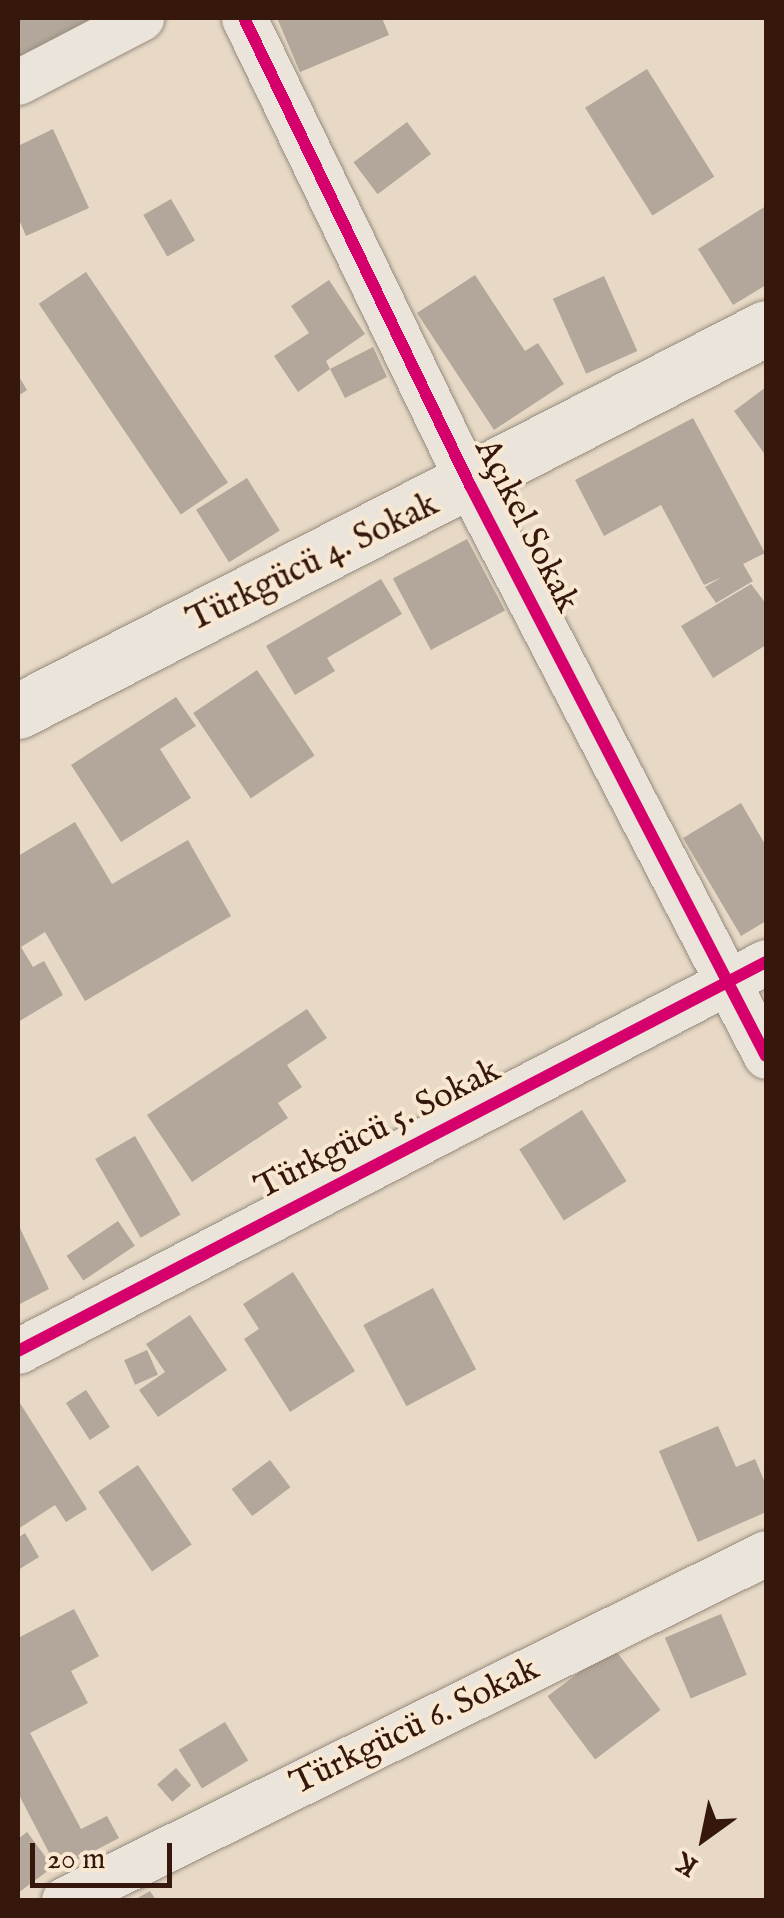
<!DOCTYPE html>
<meta charset="utf-8">
<style>
body{margin:0}
#map{position:relative;width:784px;height:1918px;overflow:hidden;background:#e7d9c6;font-family:"IM FELL English",serif}
div>[style]{position:absolute}
.building>*{inset:0;background:#b2a79a;transform-origin:0 0}
.roads{filter:drop-shadow(0 0 2px #978b7f) drop-shadow(0 0 2px #978b7f)}
.street>*{height:45px;margin:-22.5px;padding:0 22.5px;transform-origin:22.5px;border-radius:22.5px;background:#ebe4da}
.secondary>*{height:55px;margin:-27.5px;padding:0 27.5px;transform-origin:27.5px;border-radius:27.5px;background:#ebe4da}
.cycleway>*{height:12px;margin:-6px;padding:0 6px;transform-origin:6px;border-radius:6px;background:#d6006c}
span{translate:-50% -50%;white-space:nowrap;text-align:center;line-height:1.15;-webkit-text-stroke:8px #f8e8d2;paint-order:stroke}
.street-label{font-size:35px;color:#35170b}
.frame{position:absolute;inset:0;border:20px solid #35170b;pointer-events:none}
.north{position:absolute;left:654px;top:1788px;width:100px;height:100px;-webkit-text-stroke:8px #f8e8d2;paint-order:stroke;rotate:213deg;font-size:28px;font-weight:700;line-height:40px;text-align:center;color:#35170b}
.north::after{content:'';display:block;margin:auto;width:35px;height:45px;background:#35170b;clip-path:polygon(50% 0,100% 100%,50% 72%,0 100%)}
.scale{position:absolute;left:30px;top:1843px;width:142px;height:45px;box-sizing:border-box;border:5px solid #35170b;border-top:0;padding-left:12px;font-size:30px;line-height:35px;white-space:nowrap;color:#35170b;-webkit-text-stroke:8px #f8e8d2;paint-order:stroke}
</style>
<div id="map">
<div class="building">
<i style="clip-path:polygon(18px 18px,104px 18px,18px 58px)"></i>
<i style="clip-path:polygon(277px 18px,382px 18px,389px 35px,300px 72px)"></i>
<i style="left:647px;top:69px;width:127px;height:73px;rotate:58deg"></i>
<i style="left:407px;top:122px;width:40px;height:67px;rotate:53deg"></i>
<i style="clip-path:polygon(53px 129px,89px 208px,26px 236px,18px 217px,18px 146px)"></i>
<i style="left:171px;top:199px;width:48px;height:32px;rotate:60deg"></i>
<i style="clip-path:polygon(766px 206px,766px 285px,733px 305px,698px 249px)"></i>
<i style="left:86px;top:272px;width:254px;height:57px;rotate:56deg"></i>
<i style="clip-path:polygon(475px 275px,525px 351px,538px 343px,564px 384px,494px 430px,417px 313px)"></i>
<i style="left:604px;top:276px;width:82px;height:56px;rotate:66deg"></i>
<i style="clip-path:polygon(329px 280px,365px 334px,326px 361px,330px 369px,373px 347px,387px 377px,345px 398px,330px 369px,298px 392px,274px 356px,309px 333px,291px 306px)"></i>
<i style="clip-path:polygon(18px 375px,27px 390px,18px 396px)"></i>
<i style="clip-path:polygon(766px 387px,766px 456px,734px 411px)"></i>
<i style="clip-path:polygon(693px 418px,765px 553px,743px 564px,753px 581px,716px 603px,705px 587px,722px 577px,704px 585px,661px 505px,604px 536px,575px 480px)"></i>
<i style="left:247px;top:478px;width:62px;height:60px;rotate:58deg"></i>
<i style="left:467px;top:539px;width:81px;height:84px;rotate:62deg"></i>
<i style="clip-path:polygon(381px 579px,402px 614px,327px 658px,335px 671px,295px 695px,266px 646px)"></i>
<i style="clip-path:polygon(751px 584px,766px 604px,766px 645px,713px 678px,681px 626px)"></i>
<i style="left:257px;top:670px;width:103px;height:77px;rotate:56deg"></i>
<i style="clip-path:polygon(176px 697px,196px 726px,160px 749px,191px 798px,121px 842px,71px 765px)"></i>
<i style="clip-path:polygon(741px 803px,766px 846px,766px 921px,741px 936px,683px 838px)"></i>
<i style="clip-path:polygon(75px 822px,112px 884px,188px 840px,231px 916px,85px 1001px,45px 932px,21px 947px,33px 967px,44px 961px,63px 995px,18px 1022px,18px 856px)"></i>
<i style="clip-path:polygon(307px 1009px,327px 1038px,287px 1065px,302px 1087px,278px 1103px,288px 1118px,192px 1182px,147px 1115px)"></i>
<i style="left:582px;top:1110px;width:84px;height:74px;rotate:58deg"></i>
<i style="left:135px;top:1136px;width:91px;height:46px;rotate:60deg"></i>
<i style="left:118px;top:1221px;width:30px;height:62px;rotate:56deg"></i>
<i style="clip-path:polygon(18px 1224px,49px 1289px,18px 1305px)"></i>
<i style="clip-path:polygon(293px 1272px,355px 1371px,290px 1412px,244px 1339px,259px 1329px,243px 1304px)"></i>
<i style="left:433px;top:1288px;width:92px;height:79px;rotate:62deg"></i>
<i style="clip-path:polygon(190px 1315px,227px 1370px,158px 1417px,139px 1390px,165px 1372px,146px 1344px)"></i>
<i style="left:147px;top:1350px;width:27px;height:25px;rotate:66deg"></i>
<i style="left:86px;top:1390px;width:44px;height:24px;rotate:57deg"></i>
<i style="clip-path:polygon(18px 1400px,87px 1509px,66px 1522px,55px 1505px,18px 1529px)"></i>
<i style="clip-path:polygon(718px 1426px,736px 1467px,755px 1459px,766px 1485px,766px 1512px,698px 1542px,659px 1451px)"></i>
<i style="left:270px;top:1460px;width:34px;height:48px;rotate:53deg"></i>
<i style="left:138px;top:1465px;width:96px;height:48px;rotate:56deg"></i>
<i style="clip-path:polygon(25px 1533px,39px 1557px,18px 1570px,18px 1538px)"></i>
<i style="clip-path:polygon(74px 1609px,99px 1656px,71px 1671px,88px 1703px,30px 1733px,81px 1829px,107px 1816px,119px 1838px,58px 1870px,18px 1793px,18px 1638px)"></i>
<i style="left:721px;top:1614px;width:66px;height:61px;rotate:67deg"></i>
<i style="left:613px;top:1647px;width:79px;height:82px;rotate:53deg"></i>
<i style="left:225px;top:1722px;width:45px;height:54px;rotate:59deg"></i>
<i style="left:176px;top:1768px;width:23px;height:25px;rotate:49deg"></i>
<i style="clip-path:polygon(27px 1832px,53px 1867px,18px 1893px,18px 1839px)"></i>
<i style="clip-path:polygon(150px 1891px,156px 1900px,134px 1900px)"></i>
</div>
<div class="roads">
<div class="street">
<i style="left:244px;top:18px;width:519px;rotate:64.18deg"></i>
<i style="left:470px;top:485px;width:643px;rotate:62.6deg"></i>
<i style="left:18px;top:82px;width:139px;rotate:-27.5deg"></i>
<i style="left:18px;top:1351px;width:843px;rotate:-27.48deg"></i>
<i style="left:64px;top:1900px;width:783px;rotate:-26.3deg"></i>
</div>
<div class="secondary">
<i style="left:18px;top:711px;width:840px;rotate:-27.11deg"></i>
</div>
</div>
<div class="cycleway">
<i style="left:244px;top:18px;width:519px;rotate:64.18deg"></i>
<i style="left:470px;top:485px;width:643px;rotate:62.6deg"></i>
<i style="left:18px;top:1351px;width:843px;rotate:-27.48deg"></i>
</div>
<div class="street-label">
<span style="left:526px;top:526px;rotate:63deg">Açıkel Sokak</span>
<span style="left:313px;top:563px;rotate:-26deg">Türkgücü 4. Sokak</span>
<span style="left:378px;top:1130px;rotate:-27deg">Türkgücü 5. Sokak</span>
<span style="left:415px;top:1727px;rotate:-26deg">Türkgücü 6. Sokak</span>
</div>
<div class="frame"></div>
<div class="north">K</div>
<div class="scale">20 m</div>
</div>
